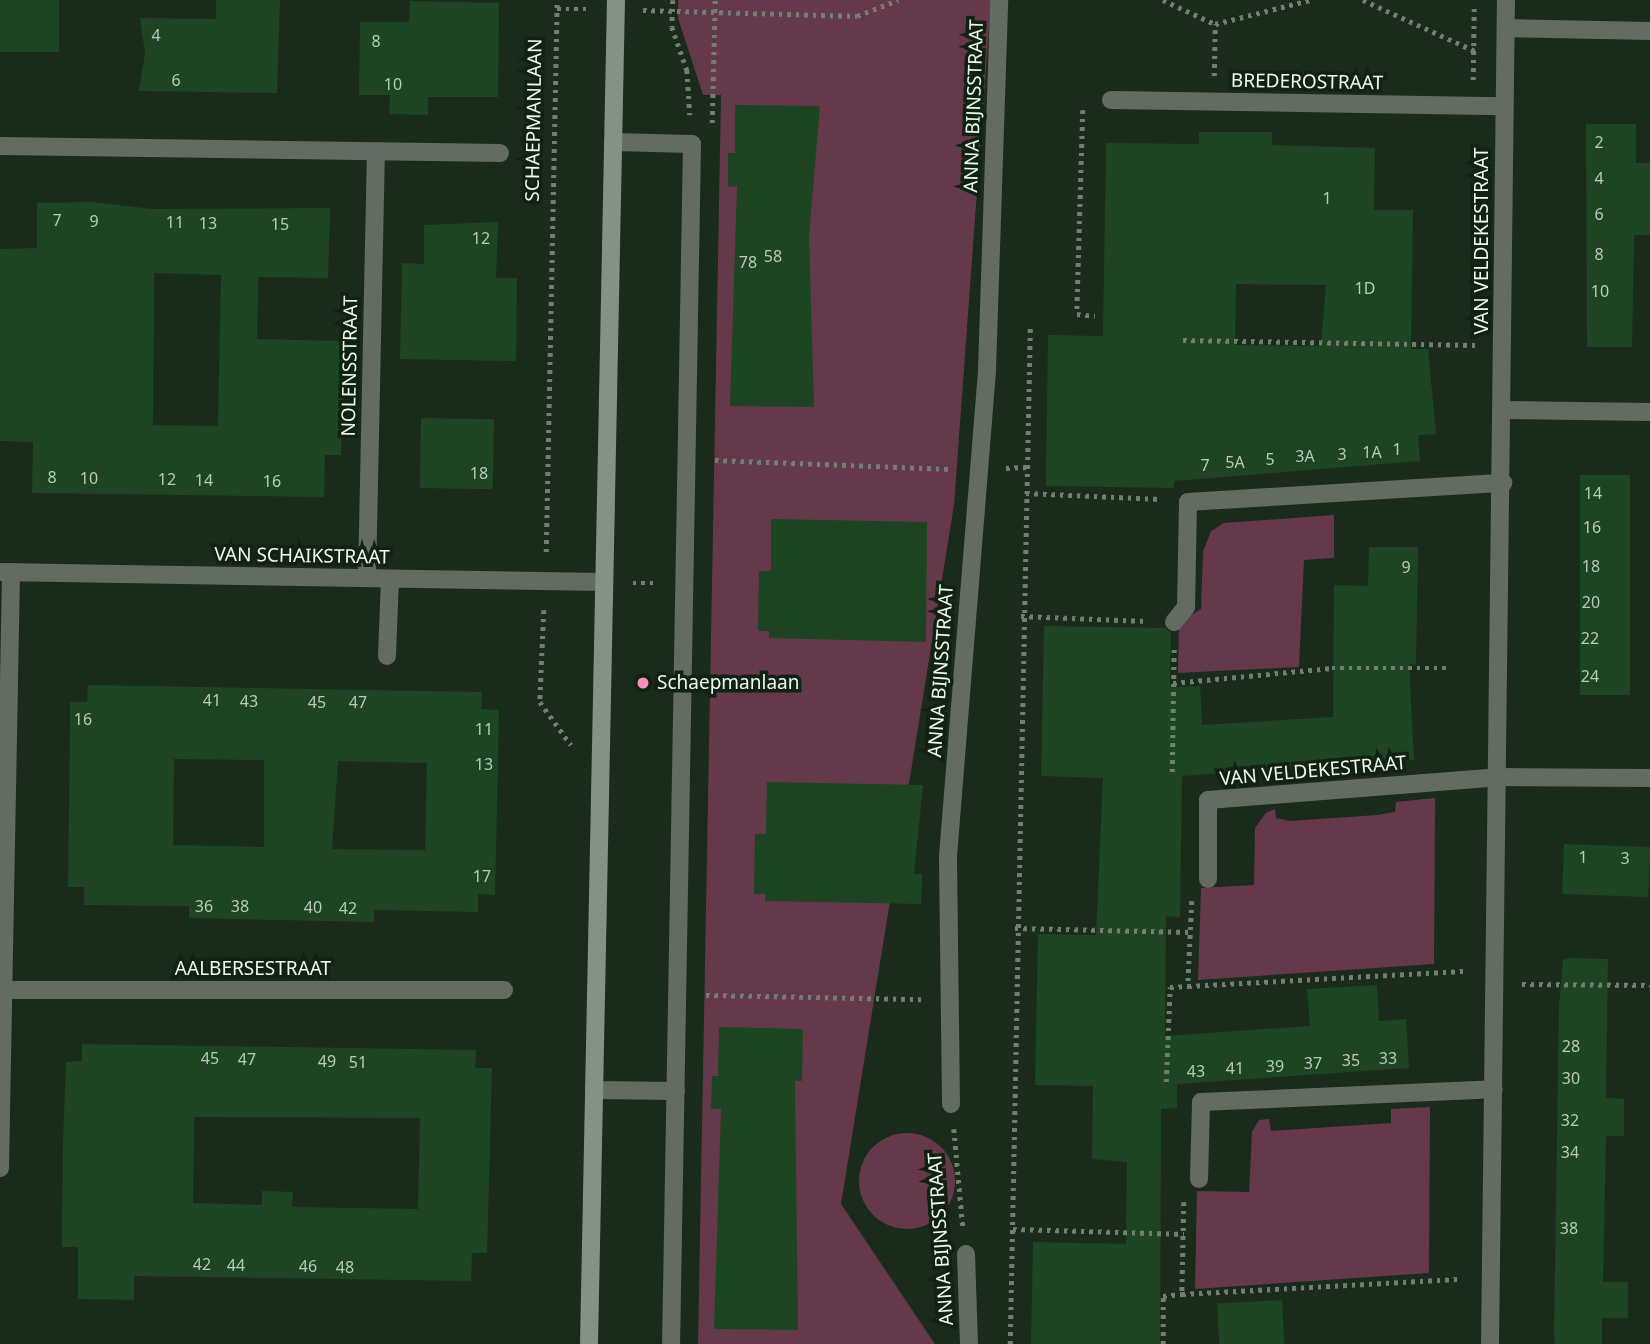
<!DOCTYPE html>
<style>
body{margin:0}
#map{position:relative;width:1650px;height:1344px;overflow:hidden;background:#1a2b1c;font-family:"Noto Sans",sans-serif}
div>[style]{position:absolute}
.green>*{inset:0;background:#643a4a}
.round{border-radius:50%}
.building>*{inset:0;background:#1d4524;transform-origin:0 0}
.path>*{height:4.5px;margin-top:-2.25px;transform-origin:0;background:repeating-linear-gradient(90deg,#717f72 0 3.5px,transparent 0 8.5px)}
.lane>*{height:18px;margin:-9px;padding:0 9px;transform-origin:9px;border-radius:9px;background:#636b63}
.street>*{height:18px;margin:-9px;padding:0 9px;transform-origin:9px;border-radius:9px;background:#636b63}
.secondary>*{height:18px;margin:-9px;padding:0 9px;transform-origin:9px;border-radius:9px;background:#849286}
.dots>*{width:19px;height:19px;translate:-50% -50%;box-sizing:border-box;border:4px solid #112213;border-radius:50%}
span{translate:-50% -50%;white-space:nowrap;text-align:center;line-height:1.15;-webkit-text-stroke:7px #112213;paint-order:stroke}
.number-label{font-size:16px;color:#b9cbbc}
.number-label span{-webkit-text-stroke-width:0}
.street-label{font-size:19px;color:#edf8ee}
.poi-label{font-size:19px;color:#edf8ee}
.left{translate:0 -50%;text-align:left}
</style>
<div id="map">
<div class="green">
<i style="clip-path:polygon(678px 0,991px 0,954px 505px,841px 1204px,935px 1344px,698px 1344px,721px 95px,703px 95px,678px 18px)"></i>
<i style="clip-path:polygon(1334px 515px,1334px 558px,1304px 560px,1299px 667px,1178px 673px,1179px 623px,1201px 609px,1203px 552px,1211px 531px,1224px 523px)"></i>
<i style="clip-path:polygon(1435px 798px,1434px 964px,1198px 980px,1201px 888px,1254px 885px,1255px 828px,1266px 813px,1275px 809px,1276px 818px,1290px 821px,1377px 815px,1395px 812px,1396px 802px)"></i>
<i style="clip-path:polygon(1430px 1107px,1429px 1273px,1195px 1289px,1197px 1191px,1249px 1192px,1252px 1132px,1259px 1120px,1269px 1119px,1271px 1131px,1391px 1123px,1391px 1109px)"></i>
<i class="round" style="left:859px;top:1133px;width:96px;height:96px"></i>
</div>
<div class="building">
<i style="left:0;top:0;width:59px;height:52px"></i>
<i style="clip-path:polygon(216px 0,280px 0,277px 93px,139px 91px,145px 53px,140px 18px,216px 19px)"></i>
<i style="clip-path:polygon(410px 1px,499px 3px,498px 97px,428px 97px,428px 115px,389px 114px,390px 95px,359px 95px,360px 22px,409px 22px)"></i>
<i style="clip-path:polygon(735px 105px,820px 106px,809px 236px,814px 407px,730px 406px,737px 186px,728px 187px,728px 153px,735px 153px)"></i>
<i style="clip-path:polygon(1586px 124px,1636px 124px,1636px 163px,1650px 163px,1650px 235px,1634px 235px,1632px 347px,1587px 347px)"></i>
<i style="clip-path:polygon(evenodd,1199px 132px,1272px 132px,1272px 145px,1375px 148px,1374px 210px,1413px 210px,1411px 349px,1428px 349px,1436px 434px,1418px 435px,1420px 461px,1174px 481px,1174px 488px,1046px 486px,1048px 335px,1103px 336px,1106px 143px,1199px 144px,1199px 132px,1236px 284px,1326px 285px,1321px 346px,1235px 345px,1236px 284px)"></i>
<i style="clip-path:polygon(evenodd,92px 202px,152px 209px,330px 208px,328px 278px,258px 277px,257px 339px,343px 341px,341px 455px,325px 455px,324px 497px,32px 493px,33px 442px,0 441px,0 249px,37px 248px,37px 203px,92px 202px,154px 273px,221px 275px,218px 426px,153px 425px,154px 273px)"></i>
<i style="clip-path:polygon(498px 222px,496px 278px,517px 278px,516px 361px,400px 359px,402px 263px,424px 264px,424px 225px)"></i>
<i style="left:421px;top:418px;width:73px;height:70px;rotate:1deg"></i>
<i style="left:1580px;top:475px;width:50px;height:220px"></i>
<i style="clip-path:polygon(771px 519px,927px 522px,926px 642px,769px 638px,769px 631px,758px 631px,759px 571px,771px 571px)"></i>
<i style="clip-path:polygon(1369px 547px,1418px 547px,1416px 665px,1409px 664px,1414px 760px,1182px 776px,1180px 917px,1166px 916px,1165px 1036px,1310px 1026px,1307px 989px,1377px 985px,1379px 1021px,1406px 1019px,1409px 1068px,1177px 1084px,1177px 1108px,1161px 1109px,1160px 1344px,1031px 1344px,1033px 1242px,1126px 1244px,1127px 1162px,1092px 1159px,1093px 1086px,1035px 1085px,1038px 934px,1096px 935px,1103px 778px,1041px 776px,1044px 626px,1165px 628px,1171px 633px,1170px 687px,1200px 686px,1202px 725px,1333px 717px,1334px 585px,1368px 586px)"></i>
<i style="clip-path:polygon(evenodd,88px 685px,482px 692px,481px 709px,499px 710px,495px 895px,478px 894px,478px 912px,374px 910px,374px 922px,189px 918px,189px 906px,84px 905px,84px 887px,68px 887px,70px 729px,70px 702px,87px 702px,88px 685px,174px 759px,264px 760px,264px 847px,173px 845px,174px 759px,88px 685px,338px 761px,427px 763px,425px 850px,332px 849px,338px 761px)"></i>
<i style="clip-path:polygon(767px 782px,923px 785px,914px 874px,922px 874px,921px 904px,765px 901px,765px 894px,754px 894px,755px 834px,766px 834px)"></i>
<i style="left:1564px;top:844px;width:86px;height:50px;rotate:2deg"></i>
<i style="clip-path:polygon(1571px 958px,1608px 959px,1606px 1098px,1624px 1099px,1624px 1136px,1606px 1136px,1603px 1282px,1628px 1282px,1628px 1318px,1602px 1318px,1602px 1344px,1555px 1344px,1554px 1334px,1559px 1007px,1563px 960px)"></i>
<i style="clip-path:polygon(719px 1027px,803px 1029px,802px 1081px,795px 1081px,798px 1330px,714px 1329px,721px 1109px,711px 1109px,712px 1076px,718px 1076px)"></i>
<i style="clip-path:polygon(evenodd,82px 1044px,476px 1050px,475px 1068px,492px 1068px,487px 1253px,472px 1253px,471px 1281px,134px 1276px,134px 1300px,78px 1299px,78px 1247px,62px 1247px,63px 1142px,66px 1062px,82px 1061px,82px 1044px,194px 1117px,420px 1118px,418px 1209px,292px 1207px,293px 1192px,262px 1191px,262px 1205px,193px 1203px,194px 1117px)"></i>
<i style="left:1282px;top:1300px;width:44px;height:65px;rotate:87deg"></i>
</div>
<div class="path">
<i style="left:673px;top:0;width:27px;rotate:92deg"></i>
<i style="left:672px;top:27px;width:46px;rotate:70.8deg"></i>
<i style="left:687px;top:70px;width:45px;rotate:86.2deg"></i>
<i style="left:1163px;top:0;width:57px;rotate:24.8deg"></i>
<i style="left:1215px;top:24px;width:98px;rotate:-14.2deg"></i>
<i style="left:1363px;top:0;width:125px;rotate:24.5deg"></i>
<i style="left:557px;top:9px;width:32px"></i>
<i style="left:643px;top:10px;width:214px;rotate:1.6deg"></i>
<i style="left:857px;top:16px;width:44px;rotate:-21.3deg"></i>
<i style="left:1214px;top:76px;width:52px;rotate:-88.9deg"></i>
<i style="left:1473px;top:80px;width:72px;rotate:-89.2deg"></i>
<i style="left:1083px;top:110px;width:204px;rotate:91.7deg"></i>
<i style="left:1077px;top:314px;width:18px;rotate:6deg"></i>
<i style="left:712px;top:123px;width:123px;rotate:-88.6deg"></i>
<i style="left:1183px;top:340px;width:293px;rotate:1deg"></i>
<i style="left:715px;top:460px;width:236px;rotate:2.2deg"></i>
<i style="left:1006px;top:468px;width:20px;rotate:-3deg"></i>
<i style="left:1026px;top:493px;width:134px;rotate:2.6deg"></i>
<i style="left:546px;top:552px;width:552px;rotate:-88.86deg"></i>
<i style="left:633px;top:583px;width:22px"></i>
<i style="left:544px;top:610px;width:92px;rotate:92.5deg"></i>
<i style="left:540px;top:702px;width:53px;rotate:54.2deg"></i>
<i style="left:1021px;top:616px;width:125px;rotate:2.3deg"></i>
<i style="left:1173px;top:683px;width:160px;rotate:-5.4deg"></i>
<i style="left:1332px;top:668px;width:114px"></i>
<i style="left:1172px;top:772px;width:124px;rotate:-89.1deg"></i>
<i style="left:1192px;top:901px;width:85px;rotate:92.7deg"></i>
<i style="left:1188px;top:986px;width:280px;rotate:-3.1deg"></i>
<i style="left:1015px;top:928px;width:176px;rotate:1.3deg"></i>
<i style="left:1522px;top:984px;width:128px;rotate:0.4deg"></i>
<i style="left:706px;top:995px;width:215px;rotate:1.1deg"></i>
<i style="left:1166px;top:1082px;width:95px;rotate:-87.6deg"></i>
<i style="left:1170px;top:987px;width:18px;rotate:-3deg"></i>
<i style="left:954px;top:1129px;width:99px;rotate:84.8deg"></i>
<i style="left:1184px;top:1202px;width:92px;rotate:91.2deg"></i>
<i style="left:1182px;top:1294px;width:280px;rotate:-3.1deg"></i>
<i style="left:1013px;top:1229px;width:171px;rotate:1.7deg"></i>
<i style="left:1010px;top:1344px;width:1016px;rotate:-88.87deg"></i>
<i style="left:1163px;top:1344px;width:48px;rotate:-90deg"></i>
<i style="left:1163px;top:1296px;width:19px;rotate:-6deg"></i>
</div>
<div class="lane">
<i style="left:387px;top:656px;width:77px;rotate:-87.8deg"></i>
</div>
<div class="street">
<i style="left:1506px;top:28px;width:144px;rotate:1.2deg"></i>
<i style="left:1111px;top:100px;width:391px;rotate:0.9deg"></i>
<i style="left:613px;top:142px;width:79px;rotate:1.5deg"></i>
<i style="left:692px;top:144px;width:1200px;rotate:91deg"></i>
<i style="left:0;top:146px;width:500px;rotate:0.8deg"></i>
<i style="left:1503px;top:410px;width:147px;rotate:0.8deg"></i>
<i style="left:0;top:572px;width:604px;rotate:0.95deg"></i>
<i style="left:367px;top:578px;width:423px;rotate:-88.8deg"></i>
<i style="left:1174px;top:622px;width:19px;rotate:-51deg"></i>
<i style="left:1186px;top:607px;width:105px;rotate:-88.9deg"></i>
<i style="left:1188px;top:502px;width:316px;rotate:-3.5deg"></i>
<i style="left:1208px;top:879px;width:79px;rotate:-90deg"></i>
<i style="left:1208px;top:800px;width:294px;rotate:-4.5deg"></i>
<i style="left:1501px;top:777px;width:149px;rotate:0.4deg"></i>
<i style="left:3px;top:990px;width:501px"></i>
<i style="left:594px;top:1090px;width:82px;rotate:0.7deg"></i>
<i style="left:951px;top:1104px;width:248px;rotate:-90.7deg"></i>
<i style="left:948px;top:856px;width:489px;rotate:-85.4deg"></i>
<i style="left:987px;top:369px;width:369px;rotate:-88.1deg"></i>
<i style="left:0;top:1168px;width:596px;rotate:-88.94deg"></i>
<i style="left:1199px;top:1179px;width:77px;rotate:-88.5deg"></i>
<i style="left:1201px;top:1102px;width:293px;rotate:-2.5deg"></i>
<i style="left:966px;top:1254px;width:90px;rotate:88.1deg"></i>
<i style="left:1490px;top:1344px;width:1344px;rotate:-89.32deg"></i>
</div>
<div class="secondary">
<i style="left:589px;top:1344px;width:1344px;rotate:-88.85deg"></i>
</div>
<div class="dots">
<i style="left:643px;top:683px;background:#ff8eba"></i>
</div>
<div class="number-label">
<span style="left:156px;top:35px">4</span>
<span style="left:376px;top:41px">8</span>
<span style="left:176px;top:80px">6</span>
<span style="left:393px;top:84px">10</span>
<span style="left:1599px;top:142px">2</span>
<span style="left:1599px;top:178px">4</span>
<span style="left:1327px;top:198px">1</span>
<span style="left:1599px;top:214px">6</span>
<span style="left:57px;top:220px">7</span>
<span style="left:94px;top:221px">9</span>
<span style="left:175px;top:222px">11</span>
<span style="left:208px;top:223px">13</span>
<span style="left:280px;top:224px">15</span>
<span style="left:481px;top:238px">12</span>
<span style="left:1599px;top:254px">8</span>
<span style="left:773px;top:256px">58</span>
<span style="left:748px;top:262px">78</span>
<span style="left:1365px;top:288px">1D</span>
<span style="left:1600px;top:291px">10</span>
<span style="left:1397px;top:449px">1</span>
<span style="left:1372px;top:452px">1A</span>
<span style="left:1342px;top:454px">3</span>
<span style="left:1305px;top:456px">3A</span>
<span style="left:1270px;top:459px">5</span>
<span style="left:1235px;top:462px">5A</span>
<span style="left:1205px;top:465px">7</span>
<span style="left:479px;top:473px">18</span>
<span style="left:52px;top:477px">8</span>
<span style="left:89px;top:478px">10</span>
<span style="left:167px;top:479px">12</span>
<span style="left:204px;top:480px">14</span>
<span style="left:272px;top:481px">16</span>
<span style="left:1593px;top:493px">14</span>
<span style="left:1592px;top:527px">16</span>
<span style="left:1591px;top:566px">18</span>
<span style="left:1406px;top:567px">9</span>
<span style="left:1591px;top:602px">20</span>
<span style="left:1590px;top:638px">22</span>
<span style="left:1590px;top:676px">24</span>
<span style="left:212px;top:700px">41</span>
<span style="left:249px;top:701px">43</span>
<span style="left:317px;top:702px">45</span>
<span style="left:358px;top:702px">47</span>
<span style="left:83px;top:719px">16</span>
<span style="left:484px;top:729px">11</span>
<span style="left:484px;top:764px">13</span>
<span style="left:1583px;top:857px">1</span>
<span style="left:1625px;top:858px">3</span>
<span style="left:482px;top:876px">17</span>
<span style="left:204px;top:906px">36</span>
<span style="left:240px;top:906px">38</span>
<span style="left:313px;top:907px">40</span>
<span style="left:348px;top:908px">42</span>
<span style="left:1571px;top:1046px">28</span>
<span style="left:210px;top:1058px">45</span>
<span style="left:1388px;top:1058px">33</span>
<span style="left:247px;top:1059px">47</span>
<span style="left:1351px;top:1060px">35</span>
<span style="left:327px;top:1061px">49</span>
<span style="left:358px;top:1062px">51</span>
<span style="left:1313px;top:1063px">37</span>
<span style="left:1275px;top:1066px">39</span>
<span style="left:1235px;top:1068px">41</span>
<span style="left:1196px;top:1071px">43</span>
<span style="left:1571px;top:1078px">30</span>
<span style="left:1570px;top:1120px">32</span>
<span style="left:1570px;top:1152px">34</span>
<span style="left:1569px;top:1228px">38</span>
<span style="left:202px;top:1264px">42</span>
<span style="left:236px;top:1265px">44</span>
<span style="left:308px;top:1266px">46</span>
<span style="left:345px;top:1267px">48</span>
</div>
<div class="street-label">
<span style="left:1307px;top:82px;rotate:1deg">BREDEROSTRAAT</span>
<span style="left:974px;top:106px;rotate:-88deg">ANNA BIJNSSTRAAT</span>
<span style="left:534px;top:120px;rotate:-89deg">SCHAEPMANLAAN</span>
<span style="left:1482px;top:241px;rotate:-90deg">VAN VELDEKESTRAAT</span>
<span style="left:350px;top:366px;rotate:-89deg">NOLENSSTRAAT</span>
<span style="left:302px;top:556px;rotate:1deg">VAN SCHAIKSTRAAT</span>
<span style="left:941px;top:671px;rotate:-86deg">ANNA BIJNSSTRAAT</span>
<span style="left:1313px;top:771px;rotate:-5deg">VAN VELDEKESTRAAT</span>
<span style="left:253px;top:969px">AALBERSESTRAAT</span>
<span style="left:941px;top:1239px;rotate:-94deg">ANNA BIJNSSTRAAT</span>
</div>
<div class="poi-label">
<span class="left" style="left:657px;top:683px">Schaepmanlaan</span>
</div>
</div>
